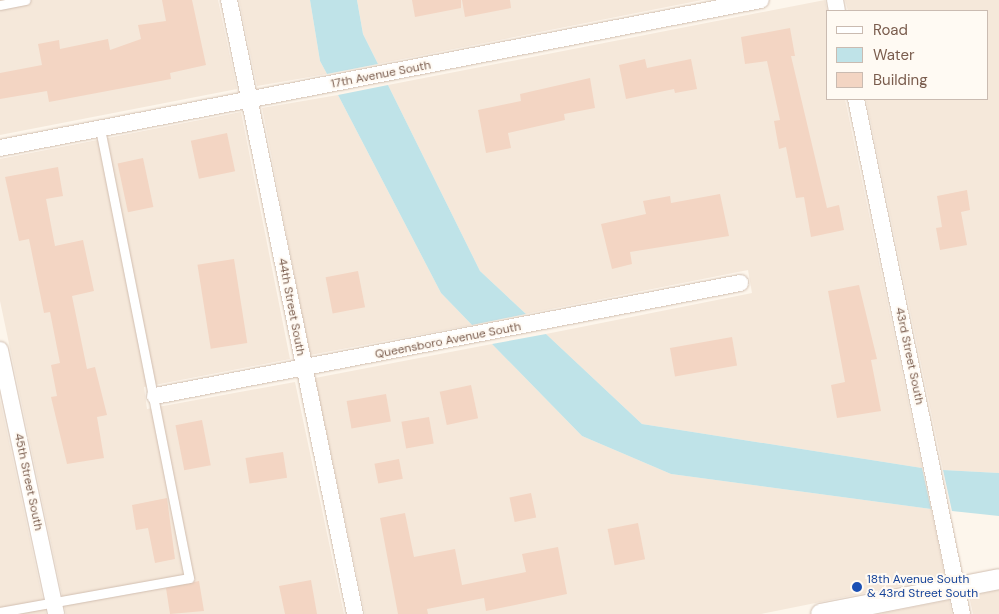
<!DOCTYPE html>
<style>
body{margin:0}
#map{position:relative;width:999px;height:614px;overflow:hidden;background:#fdf6ec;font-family:"DM Sans",sans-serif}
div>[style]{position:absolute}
.residential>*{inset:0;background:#f5e8da}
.water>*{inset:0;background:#bfe3e8}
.building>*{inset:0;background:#f3d5c3;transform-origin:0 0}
.roads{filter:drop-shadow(0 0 1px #d1beb0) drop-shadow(0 0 1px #d1beb0)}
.service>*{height:9px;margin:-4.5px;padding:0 4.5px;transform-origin:4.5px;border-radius:4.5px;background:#fff}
.minor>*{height:16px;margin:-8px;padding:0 8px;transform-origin:8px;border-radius:8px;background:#fff}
.tertiary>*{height:20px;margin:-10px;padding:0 10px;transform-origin:10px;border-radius:10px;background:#fff}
.dots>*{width:14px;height:14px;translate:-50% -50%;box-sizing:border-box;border:2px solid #fffaf3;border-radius:50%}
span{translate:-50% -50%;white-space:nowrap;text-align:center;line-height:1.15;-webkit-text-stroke:4px #fffaf3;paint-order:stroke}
.street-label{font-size:12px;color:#7a5c4d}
.transit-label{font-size:12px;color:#164399}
.left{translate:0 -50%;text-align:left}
.legend{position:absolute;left:826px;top:10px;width:162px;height:90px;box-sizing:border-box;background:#fffaf3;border:1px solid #cabbb1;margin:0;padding:6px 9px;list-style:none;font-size:15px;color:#7a5c4d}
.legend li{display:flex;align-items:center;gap:10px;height:25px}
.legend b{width:25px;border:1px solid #cabbb1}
</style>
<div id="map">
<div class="residential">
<i style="clip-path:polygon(0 0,218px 0,237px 89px,0 135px)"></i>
<i style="clip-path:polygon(239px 0,310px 0,320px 61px,327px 74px,257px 86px)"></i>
<i style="clip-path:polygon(357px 0,702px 0,378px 64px,363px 34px)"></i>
<i style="clip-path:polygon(825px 0,828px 15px,828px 99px,845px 99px,922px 468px,642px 424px,546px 334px,752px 293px,748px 270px,526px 314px,480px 271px,388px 85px)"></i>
<i style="clip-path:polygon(845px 0,999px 0,999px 473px,943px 470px,866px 99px,988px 99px,988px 11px,848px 11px)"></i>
<i style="clip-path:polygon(338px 95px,441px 293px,472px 325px,310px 355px,262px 108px)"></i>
<i style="clip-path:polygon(241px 112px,290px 359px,144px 387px,147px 409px,295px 382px,344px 614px,66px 614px,0 301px,0 159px)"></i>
<i style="clip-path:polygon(492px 344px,582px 436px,671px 474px,931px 509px,945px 577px,761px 614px,365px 614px,315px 378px)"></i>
<i style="clip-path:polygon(0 399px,46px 614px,0 614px)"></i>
<i style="clip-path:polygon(999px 590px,999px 614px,973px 614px,969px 596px)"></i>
<i style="clip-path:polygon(949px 600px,952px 614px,879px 614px)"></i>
</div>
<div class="water">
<i style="clip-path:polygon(310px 0,357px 0,363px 34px,378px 64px,327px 74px,320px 61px)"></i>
<i style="clip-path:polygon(388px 85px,480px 271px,526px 314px,472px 325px,441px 293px,338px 95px)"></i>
<i style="clip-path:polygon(546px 334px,642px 424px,922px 468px,931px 509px,671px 474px,582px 436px,492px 344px)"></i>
<i style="clip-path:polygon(943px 470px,999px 473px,999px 516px,952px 511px)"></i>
</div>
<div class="building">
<i style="clip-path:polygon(162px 0,192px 0,206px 65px,170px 73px,171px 79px,49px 102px,47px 91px,0 99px,0 73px,42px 65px,38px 44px,59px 40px,60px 49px,108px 39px,110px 50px,141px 39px,138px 25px,166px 21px)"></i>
<i style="clip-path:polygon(412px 0,461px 0,461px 8px,415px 17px)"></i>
<i style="clip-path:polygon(462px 0,510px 0,511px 8px,465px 17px)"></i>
<i style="clip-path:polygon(790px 28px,795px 56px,791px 56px,827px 208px,839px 205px,844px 230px,811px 237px,804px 197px,796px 198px,786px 147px,779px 149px,774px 121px,780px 120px,767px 61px,745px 64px,741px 37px)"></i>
<i style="clip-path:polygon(645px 59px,647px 68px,691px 59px,697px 89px,675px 93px,674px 89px,626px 99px,619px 65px)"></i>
<i style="clip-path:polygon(590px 78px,595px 108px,564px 114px,565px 120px,508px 133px,511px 148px,486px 153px,478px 110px,521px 101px,520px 94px)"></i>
<i style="left:227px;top:133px;width:39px;height:37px;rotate:78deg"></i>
<i style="left:143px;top:158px;width:50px;height:26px;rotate:78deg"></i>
<i style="clip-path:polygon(58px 167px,63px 196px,46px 199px,55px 246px,83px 240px,94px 291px,72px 296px,87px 369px,95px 367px,107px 415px,97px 417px,104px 458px,67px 464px,51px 397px,57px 396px,51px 365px,60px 363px,50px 312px,44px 313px,29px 239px,19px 241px,5px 177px)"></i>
<i style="clip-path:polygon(967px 190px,970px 210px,961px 212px,967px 245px,940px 250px,936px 228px,942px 227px,937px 196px)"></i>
<i style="clip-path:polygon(720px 194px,729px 236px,630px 252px,632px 264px,612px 269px,601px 224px,646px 214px,643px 201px,670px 196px,671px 203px)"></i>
<i style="left:234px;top:259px;width:85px;height:37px;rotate:81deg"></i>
<i style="left:358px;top:271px;width:37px;height:33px;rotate:79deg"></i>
<i style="clip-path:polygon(859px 285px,877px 359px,871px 360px,881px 411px,837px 418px,831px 385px,845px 382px,828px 291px)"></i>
<i style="left:732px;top:337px;width:29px;height:63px;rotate:80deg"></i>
<i style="left:471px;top:385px;width:34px;height:32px;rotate:78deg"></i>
<i style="left:386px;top:394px;width:28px;height:40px;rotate:80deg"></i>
<i style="left:429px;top:417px;width:27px;height:28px;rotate:80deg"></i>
<i style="left:202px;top:420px;width:46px;height:27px;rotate:79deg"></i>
<i style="left:283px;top:452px;width:26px;height:38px;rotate:81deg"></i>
<i style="left:399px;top:459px;width:20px;height:25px;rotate:79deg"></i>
<i style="left:531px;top:493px;width:25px;height:22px;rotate:78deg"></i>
<i style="clip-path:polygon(167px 498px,175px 559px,155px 563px,148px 528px,136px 530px,132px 505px)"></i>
<i style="clip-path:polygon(405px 513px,414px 557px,455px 549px,462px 585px,526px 572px,522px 554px,558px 547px,567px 594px,486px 611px,484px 598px,427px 609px,428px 614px,398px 614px,380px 518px)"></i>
<i style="left:638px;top:523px;width:37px;height:31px;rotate:79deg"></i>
<i style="clip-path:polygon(311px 580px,317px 614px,285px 614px,279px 586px)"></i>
<i style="clip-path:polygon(199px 581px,204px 611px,170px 614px,166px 588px)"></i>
</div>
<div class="roads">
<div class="service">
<i style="left:0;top:5px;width:26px;rotate:-11deg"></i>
<i style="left:0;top:612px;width:192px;rotate:-10.2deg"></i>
<i style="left:189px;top:578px;width:459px;rotate:-101.2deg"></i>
</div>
<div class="minor">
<i style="left:229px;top:0;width:627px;rotate:78.4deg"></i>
<i style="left:835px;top:0;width:11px;rotate:80deg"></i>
<i style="left:856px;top:99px;width:526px;rotate:78.37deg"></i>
<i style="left:0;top:148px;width:775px;rotate:-11.01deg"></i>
<i style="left:0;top:350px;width:270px;rotate:78deg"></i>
<i style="left:155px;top:396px;width:596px;rotate:-10.93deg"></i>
</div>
<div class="tertiary">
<i style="left:821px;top:614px;width:181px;rotate:-11.1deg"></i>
</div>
</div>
<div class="dots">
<i style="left:857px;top:587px;background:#1a4fb4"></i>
</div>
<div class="street-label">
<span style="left:381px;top:75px;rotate:-11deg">17th Avenue South</span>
<span style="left:291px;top:307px;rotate:79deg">44th Street South</span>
<span style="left:448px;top:341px;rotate:-11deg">Queensboro Avenue South</span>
<span style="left:909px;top:356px;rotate:78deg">43rd Street South</span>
<span style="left:28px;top:482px;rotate:78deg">45th Street South</span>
</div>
<div class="transit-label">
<span class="left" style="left:867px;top:587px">18th Avenue South<br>&amp; 43rd Street South</span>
</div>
<ul class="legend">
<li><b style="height:6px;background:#fff"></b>Road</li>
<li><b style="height:14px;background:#bfe3e8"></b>Water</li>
<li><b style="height:14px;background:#f3d5c3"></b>Building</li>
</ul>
</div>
